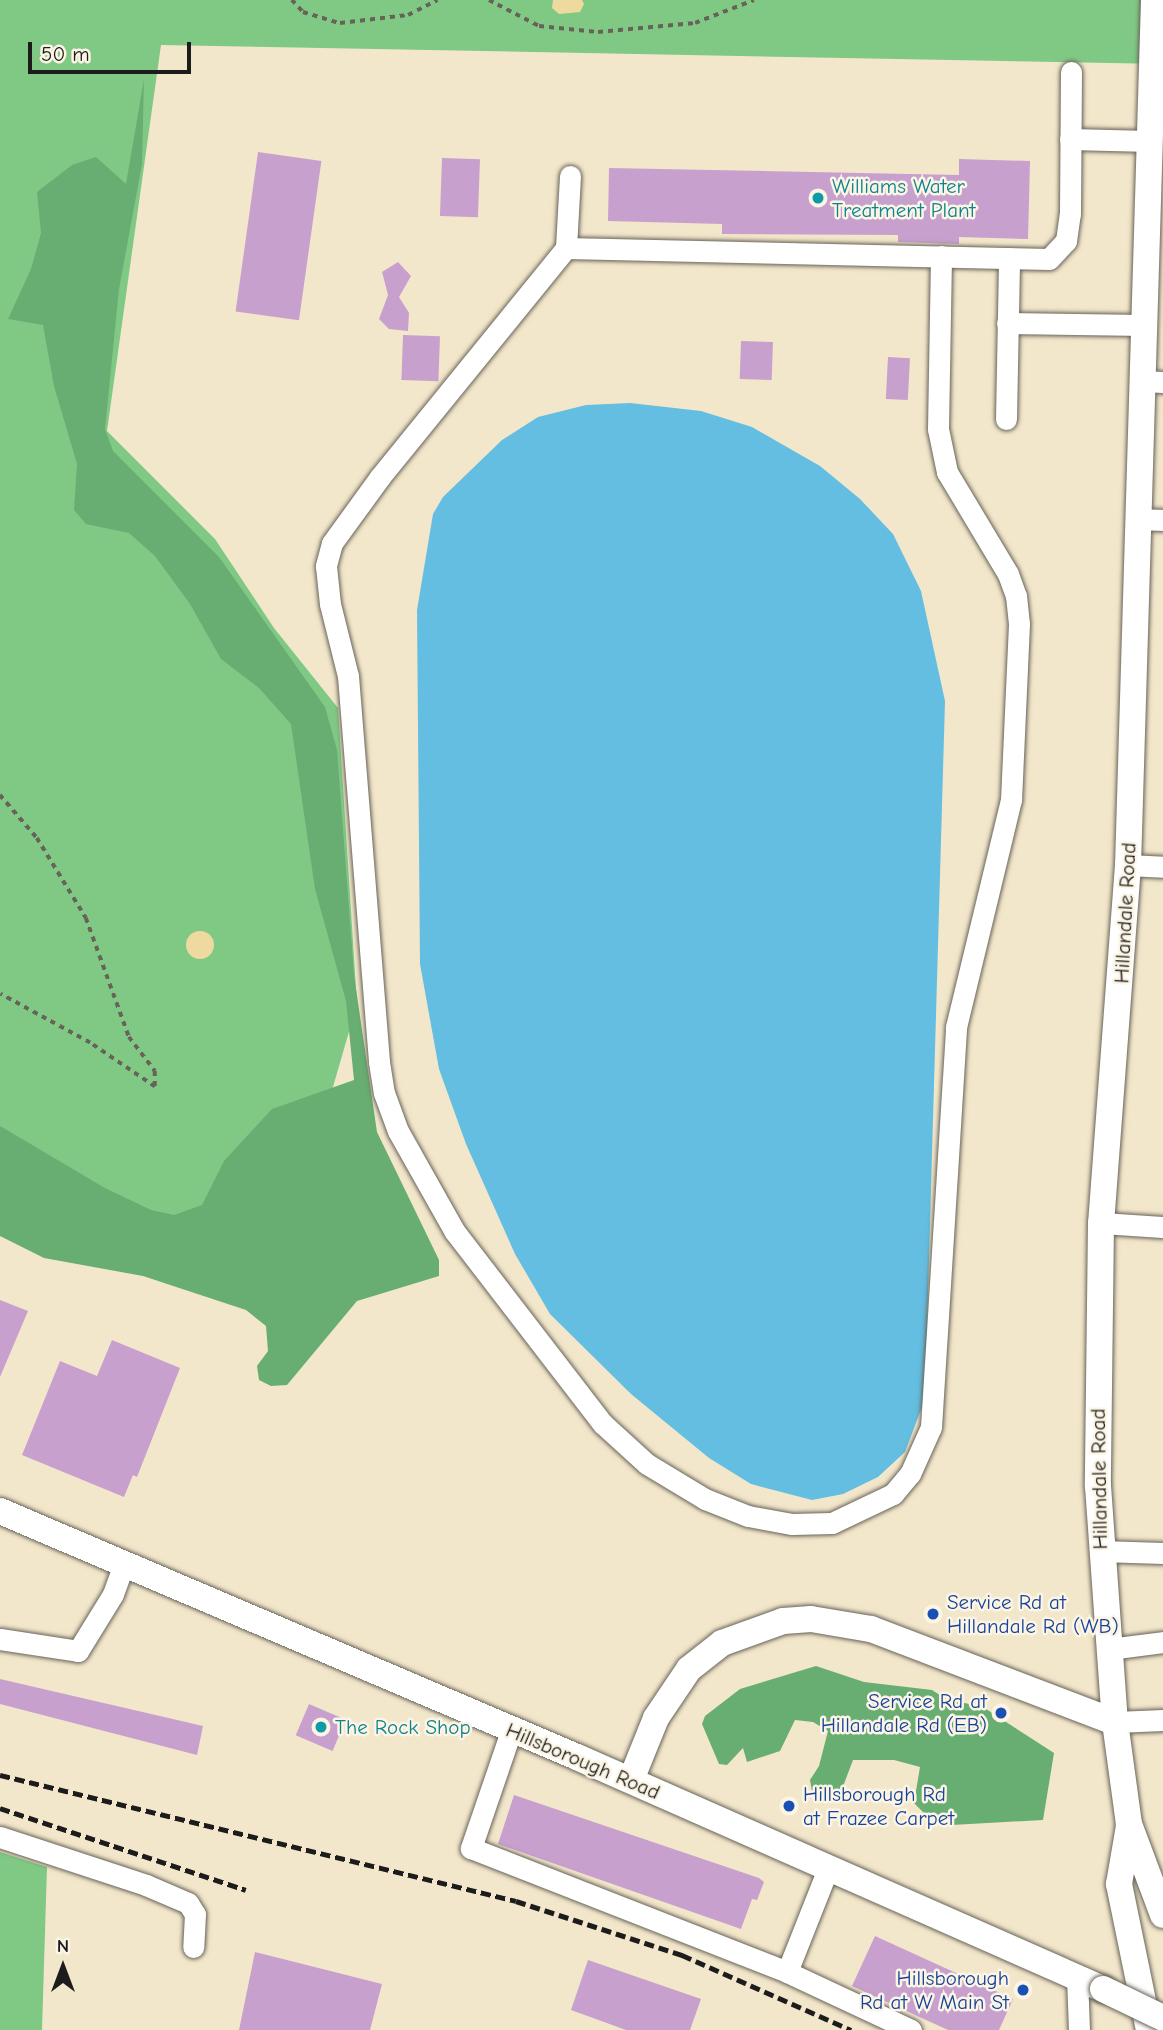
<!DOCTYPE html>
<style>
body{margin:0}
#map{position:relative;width:1163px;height:2030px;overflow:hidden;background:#f3e7cb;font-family:"Comic Neue",sans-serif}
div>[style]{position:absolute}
.green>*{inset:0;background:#80c985}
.forest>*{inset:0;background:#68ad72}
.sand>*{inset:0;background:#eeda9e}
.round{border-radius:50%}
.water>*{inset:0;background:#64bee1}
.building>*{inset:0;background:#c7a0ce;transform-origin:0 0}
.path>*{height:3.5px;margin-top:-1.75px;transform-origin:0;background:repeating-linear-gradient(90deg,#676359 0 5px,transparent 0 10px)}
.roads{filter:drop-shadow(0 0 2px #676359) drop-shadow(0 0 2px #676359)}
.minor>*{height:21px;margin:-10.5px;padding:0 10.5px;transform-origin:10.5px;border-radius:10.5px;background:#fff}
.major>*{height:26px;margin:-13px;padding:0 13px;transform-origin:13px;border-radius:13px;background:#fff}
.rail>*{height:5px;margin-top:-2.5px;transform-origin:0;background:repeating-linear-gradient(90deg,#1c1c1c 0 10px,transparent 0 15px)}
.bridges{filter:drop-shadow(0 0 2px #676359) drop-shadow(0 0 2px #676359)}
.major-bridge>*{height:26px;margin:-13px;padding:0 13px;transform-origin:13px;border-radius:13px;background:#fff}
.dots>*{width:19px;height:19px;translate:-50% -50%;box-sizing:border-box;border:4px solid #fcf5e5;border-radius:50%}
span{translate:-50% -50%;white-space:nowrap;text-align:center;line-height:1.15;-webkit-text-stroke:5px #fcf5e5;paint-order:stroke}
.culture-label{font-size:21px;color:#0d838f}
.left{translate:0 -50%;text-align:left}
.street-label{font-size:21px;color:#1c1c1c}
.transit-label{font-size:21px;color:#164399}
.right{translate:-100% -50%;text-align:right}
.north{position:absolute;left:28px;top:1932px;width:70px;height:70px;-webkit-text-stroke:5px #fcf5e5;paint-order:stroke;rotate:0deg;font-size:19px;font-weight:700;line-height:28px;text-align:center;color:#1c1c1c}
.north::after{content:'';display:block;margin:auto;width:24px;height:32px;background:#1c1c1c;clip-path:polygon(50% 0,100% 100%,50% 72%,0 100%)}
.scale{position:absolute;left:28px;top:42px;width:163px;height:32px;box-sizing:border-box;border:4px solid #1c1c1c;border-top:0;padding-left:9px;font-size:21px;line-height:24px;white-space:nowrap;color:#1c1c1c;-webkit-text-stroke:5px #fcf5e5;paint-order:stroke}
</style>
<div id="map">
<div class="green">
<i style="clip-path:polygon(0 0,1163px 0,1163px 64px,161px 45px,107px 431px,215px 539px,274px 628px,338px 708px,357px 1004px,324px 1118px,180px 1244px,0 1172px)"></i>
<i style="clip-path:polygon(0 1852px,47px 1867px,42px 2030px,0 2030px)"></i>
</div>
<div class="forest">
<i style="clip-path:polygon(144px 79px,142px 164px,119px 289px,105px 429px,113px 451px,219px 557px,325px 707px,337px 750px,354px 975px,377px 1132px,439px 1260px,439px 1276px,357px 1301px,287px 1385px,271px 1386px,259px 1380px,257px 1366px,268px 1351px,266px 1326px,246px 1310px,143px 1276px,44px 1258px,0 1236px,0 1126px,105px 1188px,151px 1210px,174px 1215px,202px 1205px,224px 1161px,272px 1109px,354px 1080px,346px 1001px,315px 889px,291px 724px,259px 688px,221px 659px,190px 604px,155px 556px,129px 533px,86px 524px,74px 510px,77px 464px,54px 386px,43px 325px,8px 319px,31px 269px,41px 233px,37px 192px,72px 165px,96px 157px,126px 184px)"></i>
<i style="clip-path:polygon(816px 1666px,864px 1682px,932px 1690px,946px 1699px,983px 1707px,1054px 1753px,1043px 1820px,952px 1825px,927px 1816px,914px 1803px,920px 1767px,894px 1760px,853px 1760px,839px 1797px,813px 1797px,810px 1780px,819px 1766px,828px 1731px,813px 1722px,795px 1720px,780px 1751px,747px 1762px,743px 1748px,727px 1765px,719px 1764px,702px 1724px,705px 1716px,740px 1689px)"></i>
</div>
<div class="sand">
<i style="clip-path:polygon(553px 0,582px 0,584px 4px,580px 12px,559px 14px,552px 8px)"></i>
<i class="round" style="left:186px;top:931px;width:28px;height:28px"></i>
</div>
<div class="water">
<i style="clip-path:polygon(630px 403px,701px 411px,752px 427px,820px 466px,860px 499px,893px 534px,921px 591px,945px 701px,925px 1399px,905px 1452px,878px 1477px,843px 1494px,812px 1500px,751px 1484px,709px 1458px,631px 1394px,550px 1314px,515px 1254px,466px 1144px,439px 1069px,420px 964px,417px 610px,433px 514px,443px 497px,502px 440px,538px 417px,586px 405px)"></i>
</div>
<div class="building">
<i style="left:258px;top:152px;width:64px;height:161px;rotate:8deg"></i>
<i style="left:442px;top:158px;width:38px;height:58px;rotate:2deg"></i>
<i style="clip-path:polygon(959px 159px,1030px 161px,1028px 239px,959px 237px,959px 244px,898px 242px,898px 235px,722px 234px,722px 224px,608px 221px,609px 168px,959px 175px)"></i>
<i style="clip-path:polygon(398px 262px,411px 276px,399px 297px,409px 313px,408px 331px,389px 329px,379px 319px,388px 295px,382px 272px)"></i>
<i style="left:403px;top:335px;width:37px;height:45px;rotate:2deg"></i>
<i style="left:741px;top:341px;width:32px;height:38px;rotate:2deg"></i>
<i style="left:888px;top:357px;width:22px;height:42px;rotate:3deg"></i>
<i style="clip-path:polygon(0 1300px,28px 1311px,0 1377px)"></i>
<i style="clip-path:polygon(112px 1340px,180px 1368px,137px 1477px,133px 1475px,124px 1497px,22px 1455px,60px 1361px,97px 1376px)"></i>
<i style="clip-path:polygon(0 1679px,203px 1726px,197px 1755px,0 1704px)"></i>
<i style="left:309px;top:1704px;width:40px;height:34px;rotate:23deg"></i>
<i style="clip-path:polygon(514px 1795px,759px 1878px,764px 1882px,757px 1900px,752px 1899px,741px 1929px,498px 1844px)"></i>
<i style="clip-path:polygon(875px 1936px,1013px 1999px,999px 2030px,948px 2030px,852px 1986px)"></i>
<i style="clip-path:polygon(255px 1952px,382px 1984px,370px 2030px,239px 2030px)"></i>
<i style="clip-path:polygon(588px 1960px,701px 1999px,690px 2030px,626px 2030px,571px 2010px)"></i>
</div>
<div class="path">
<i style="left:292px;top:0;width:16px;rotate:47deg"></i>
<i style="left:303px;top:12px;width:39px;rotate:17deg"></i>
<i style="left:340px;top:23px;width:68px;rotate:-6.7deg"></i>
<i style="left:408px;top:15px;width:33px;rotate:-27deg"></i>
<i style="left:489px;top:0;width:56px;rotate:27.5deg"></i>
<i style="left:539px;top:26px;width:59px;rotate:5.8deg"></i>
<i style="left:598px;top:32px;width:97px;rotate:-5.3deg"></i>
<i style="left:695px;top:23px;width:63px;rotate:-21.3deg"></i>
<i style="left:0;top:795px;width:57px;rotate:49.3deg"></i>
<i style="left:37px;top:838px;width:94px;rotate:58.5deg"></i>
<i style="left:86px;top:918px;width:127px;rotate:70.1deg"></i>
<i style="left:129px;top:1037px;width:43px;rotate:52.6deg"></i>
<i style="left:155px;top:1071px;width:16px;rotate:90deg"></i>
<i style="left:155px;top:1087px;width:78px;rotate:-145.9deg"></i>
<i style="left:90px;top:1043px;width:102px;rotate:-151.4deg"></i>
</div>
<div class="roads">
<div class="minor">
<i style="left:1070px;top:139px;width:80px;rotate:1.4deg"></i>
<i style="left:570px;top:176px;width:72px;rotate:93.2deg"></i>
<i style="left:566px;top:248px;width:295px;rotate:129.1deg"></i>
<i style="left:380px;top:477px;width:82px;rotate:126deg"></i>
<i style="left:332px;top:543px;width:24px;rotate:105deg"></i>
<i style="left:326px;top:566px;width:38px;rotate:84deg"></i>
<i style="left:330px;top:604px;width:74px;rotate:76deg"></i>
<i style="left:348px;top:676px;width:387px;rotate:85.4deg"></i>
<i style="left:379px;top:1062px;width:31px;rotate:81deg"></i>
<i style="left:384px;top:1093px;width:40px;rotate:69.8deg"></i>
<i style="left:398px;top:1131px;width:116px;rotate:60.6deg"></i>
<i style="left:455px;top:1232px;width:242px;rotate:52.4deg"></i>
<i style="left:603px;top:1424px;width:59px;rotate:42.3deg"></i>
<i style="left:647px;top:1464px;width:68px;rotate:31.1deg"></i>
<i style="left:705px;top:1499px;width:46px;rotate:21.6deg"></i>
<i style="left:748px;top:1516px;width:45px;rotate:10.3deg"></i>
<i style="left:792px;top:1524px;width:40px;rotate:-1.4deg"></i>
<i style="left:832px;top:1523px;width:68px;rotate:-25.4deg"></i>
<i style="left:893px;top:1494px;width:26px;rotate:-50deg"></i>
<i style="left:910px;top:1474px;width:51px;rotate:-65.9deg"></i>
<i style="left:931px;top:1427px;width:401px;rotate:-86.4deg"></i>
<i style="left:956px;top:1027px;width:234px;rotate:-76.4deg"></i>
<i style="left:1011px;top:800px;width:176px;rotate:-87.4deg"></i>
<i style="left:1019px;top:624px;width:28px;rotate:-96deg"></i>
<i style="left:1016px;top:596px;width:23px;rotate:-110deg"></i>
<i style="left:1008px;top:574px;width:119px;rotate:-120.9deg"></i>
<i style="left:947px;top:472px;width:44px;rotate:-101.8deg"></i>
<i style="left:938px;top:429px;width:173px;rotate:-89deg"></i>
<i style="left:566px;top:248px;width:483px;rotate:1.3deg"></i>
<i style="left:1049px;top:259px;width:25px;rotate:-47deg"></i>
<i style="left:1066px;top:241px;width:27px;rotate:-82deg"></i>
<i style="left:1070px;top:214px;width:142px;rotate:-89.6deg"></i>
<i style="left:1007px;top:323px;width:137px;rotate:0.8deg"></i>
<i style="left:1142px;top:381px;width:21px;rotate:3deg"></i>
<i style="left:1006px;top:419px;width:161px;rotate:-88.9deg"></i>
<i style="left:1137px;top:519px;width:26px;rotate:2deg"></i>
<i style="left:1128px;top:865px;width:35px;rotate:3deg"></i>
<i style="left:1101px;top:1223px;width:62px;rotate:3.7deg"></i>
<i style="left:1100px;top:1551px;width:63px;rotate:1.8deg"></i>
<i style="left:0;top:1639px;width:79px;rotate:8.7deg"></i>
<i style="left:78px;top:1651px;width:67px;rotate:-58.4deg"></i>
<i style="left:113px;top:1594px;width:32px;rotate:-70deg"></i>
<i style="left:1109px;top:1649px;width:54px;rotate:-7.4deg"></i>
<i style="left:1115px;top:1722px;width:48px;rotate:-2.4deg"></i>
<i style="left:511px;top:1731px;width:124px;rotate:108.9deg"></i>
<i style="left:471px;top:1848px;width:339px;rotate:21.4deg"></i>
<i style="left:787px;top:1972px;width:137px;rotate:25.1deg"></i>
<i style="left:0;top:1837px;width:154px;rotate:18.2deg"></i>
<i style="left:146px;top:1885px;width:46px;rotate:23.2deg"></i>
<i style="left:188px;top:1903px;width:13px;rotate:58deg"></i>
<i style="left:195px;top:1914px;width:33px;rotate:93deg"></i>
<i style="left:787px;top:1972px;width:114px;rotate:-68.4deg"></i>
<i style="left:1077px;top:1976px;width:54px;rotate:87.9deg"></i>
</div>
<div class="major">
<i style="left:1154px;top:0;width:865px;rotate:91.72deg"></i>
<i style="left:1128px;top:865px;width:359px;rotate:94.3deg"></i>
<i style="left:1101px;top:1223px;width:263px;rotate:90.7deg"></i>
<i style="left:1098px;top:1486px;width:237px;rotate:85.9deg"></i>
<i style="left:1115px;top:1722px;width:103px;rotate:82.2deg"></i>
<i style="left:1129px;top:1824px;width:97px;rotate:69.5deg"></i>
<i style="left:0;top:1511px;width:627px;rotate:23.09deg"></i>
<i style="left:577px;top:1757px;width:575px;rotate:23.8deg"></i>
<i style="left:631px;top:1780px;width:67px;rotate:-68deg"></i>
<i style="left:656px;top:1718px;width:59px;rotate:-56deg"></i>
<i style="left:689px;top:1669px;width:42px;rotate:-38.2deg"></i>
<i style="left:722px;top:1643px;width:65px;rotate:-19.8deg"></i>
<i style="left:783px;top:1621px;width:28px;rotate:-4deg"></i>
<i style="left:811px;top:1619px;width:61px;rotate:9.5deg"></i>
<i style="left:871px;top:1629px;width:261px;rotate:20.9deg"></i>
<i style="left:1129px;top:1826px;width:59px;rotate:99.8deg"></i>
<i style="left:1119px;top:1884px;width:149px;rotate:78.4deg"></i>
</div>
</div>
<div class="rail">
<i style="left:0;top:1775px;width:531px;rotate:13.72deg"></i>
<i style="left:516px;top:1901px;width:175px;rotate:18deg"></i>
<i style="left:682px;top:1955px;width:185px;rotate:23.9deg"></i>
<i style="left:0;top:1808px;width:259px;rotate:18.4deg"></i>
</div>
<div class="bridges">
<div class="major-bridge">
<i style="left:1103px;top:1989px;width:67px;rotate:25.8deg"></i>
</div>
</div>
<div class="dots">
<i style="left:818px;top:198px;background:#0f9aa8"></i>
<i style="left:933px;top:1614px;background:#1a4fb4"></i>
<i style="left:1001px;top:1713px;background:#1a4fb4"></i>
<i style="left:321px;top:1727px;background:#0f9aa8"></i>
<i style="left:789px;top:1806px;background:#1a4fb4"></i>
<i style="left:1023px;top:1990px;background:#1a4fb4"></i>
</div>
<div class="culture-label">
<span class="left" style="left:832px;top:198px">Williams Water<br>Treatment Plant</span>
<span class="left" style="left:335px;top:1727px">The Rock Shop</span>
</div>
<div class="street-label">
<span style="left:1125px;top:913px;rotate:-87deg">Hillandale Road</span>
<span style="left:1099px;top:1479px;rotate:-91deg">Hillandale Road</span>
<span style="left:583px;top:1761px;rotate:23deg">Hillsborough Road</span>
</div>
<div class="transit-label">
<span class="left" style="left:947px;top:1614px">Service Rd at<br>Hillandale Rd (WB)</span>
<span class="right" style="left:987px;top:1713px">Service Rd at<br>Hillandale Rd (EB)</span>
<span class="left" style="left:803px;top:1806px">Hillsborough Rd<br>at Frazee Carpet</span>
<span class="right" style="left:1009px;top:1990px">Hillsborough<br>Rd at W Main St</span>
</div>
<div class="north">N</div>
<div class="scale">50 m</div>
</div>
